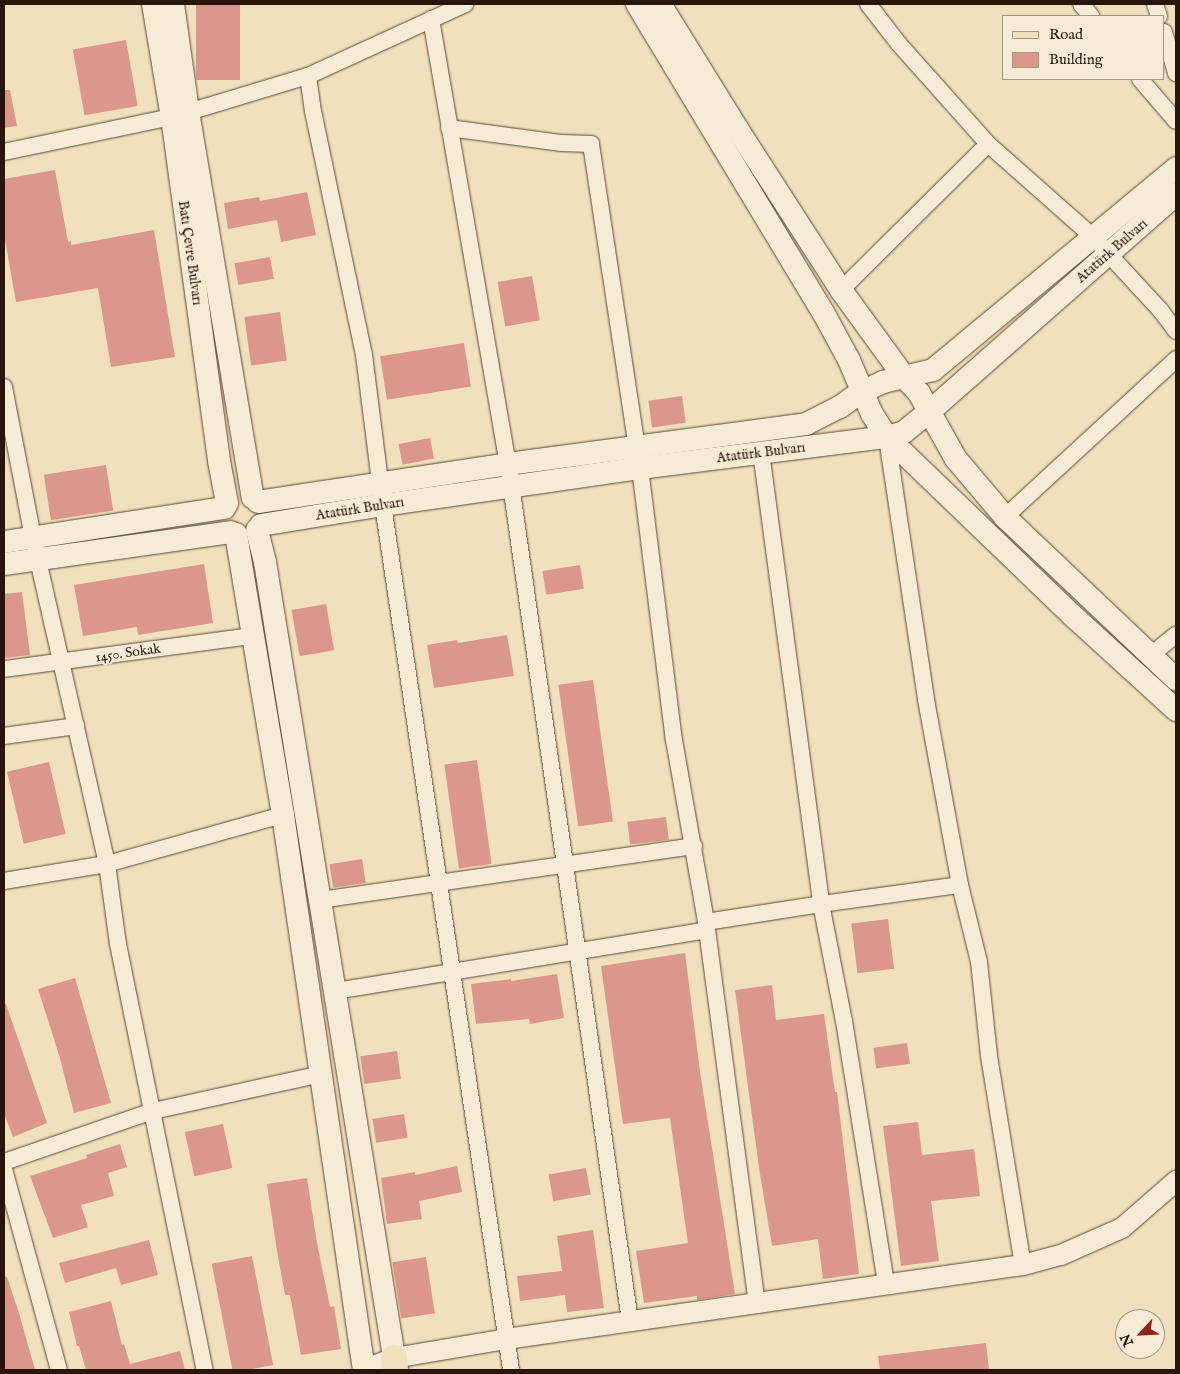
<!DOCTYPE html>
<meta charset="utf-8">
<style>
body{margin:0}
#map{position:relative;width:1180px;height:1374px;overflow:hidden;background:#f1e0bd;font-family:"IM FELL English",serif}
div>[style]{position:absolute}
.building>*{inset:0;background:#dc978b;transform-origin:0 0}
.roads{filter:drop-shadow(0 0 1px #5c4838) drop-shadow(0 0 1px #5c4838)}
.minor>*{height:16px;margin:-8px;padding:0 8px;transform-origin:8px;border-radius:8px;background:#f6ebd4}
.tertiary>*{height:20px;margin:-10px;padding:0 10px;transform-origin:10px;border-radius:10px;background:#f6ebd4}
.secondary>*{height:22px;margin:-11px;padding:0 11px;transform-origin:11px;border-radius:11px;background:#f6ebd4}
.primary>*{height:26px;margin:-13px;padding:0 13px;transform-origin:13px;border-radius:13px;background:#f1e0bd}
span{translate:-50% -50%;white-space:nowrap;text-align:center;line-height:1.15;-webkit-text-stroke:4px #f6ebd4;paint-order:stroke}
.street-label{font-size:14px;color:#2a150c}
.frame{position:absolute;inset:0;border:5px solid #2a150c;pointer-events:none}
.legend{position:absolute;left:1002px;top:15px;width:162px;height:65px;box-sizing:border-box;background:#f6ebd4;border:1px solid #a49584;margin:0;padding:6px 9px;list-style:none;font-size:15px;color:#2a150c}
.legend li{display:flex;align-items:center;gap:10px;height:25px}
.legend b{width:25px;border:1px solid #a49584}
.north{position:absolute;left:1115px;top:1309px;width:50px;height:50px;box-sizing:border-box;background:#f6ebd4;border:1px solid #a49584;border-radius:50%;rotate:245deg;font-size:14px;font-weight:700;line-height:20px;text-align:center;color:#2a150c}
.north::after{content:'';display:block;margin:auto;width:18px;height:22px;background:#8f2418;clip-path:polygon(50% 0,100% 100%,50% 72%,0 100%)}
</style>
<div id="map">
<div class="building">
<i style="left:196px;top:4px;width:44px;height:76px"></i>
<i style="left:126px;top:40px;width:67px;height:54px;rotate:80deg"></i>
<i style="clip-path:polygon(4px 90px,10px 90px,17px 126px,4px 128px)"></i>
<i style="clip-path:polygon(55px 170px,68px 242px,71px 241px,71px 245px,154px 230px,175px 357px,111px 367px,98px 288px,16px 302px,4px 234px,4px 179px)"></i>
<i style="clip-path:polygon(307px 192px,316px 235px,281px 242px,277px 220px,228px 229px,224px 203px,259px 197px,260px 201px)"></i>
<i style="left:270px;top:257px;width:22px;height:36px;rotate:80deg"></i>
<i style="left:532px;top:276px;width:45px;height:35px;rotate:80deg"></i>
<i style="left:280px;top:312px;width:49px;height:36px;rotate:82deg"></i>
<i style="left:464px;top:343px;width:44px;height:85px;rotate:81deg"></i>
<i style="left:682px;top:396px;width:27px;height:34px;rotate:82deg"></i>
<i style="left:430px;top:438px;width:21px;height:32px;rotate:79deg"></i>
<i style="left:106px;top:465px;width:46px;height:63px;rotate:81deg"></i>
<i style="clip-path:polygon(204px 564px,213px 623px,138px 635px,137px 627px,83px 636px,74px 585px)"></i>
<i style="left:580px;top:565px;width:24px;height:38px;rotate:81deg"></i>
<i style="clip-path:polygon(22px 592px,30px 655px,4px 658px,4px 594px)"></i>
<i style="left:326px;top:604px;width:47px;height:35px;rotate:80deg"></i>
<i style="clip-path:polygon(507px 635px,514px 676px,434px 688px,427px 645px,457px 640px,458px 643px)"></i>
<i style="left:593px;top:680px;width:143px;height:35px;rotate:82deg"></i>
<i style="left:477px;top:760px;width:105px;height:33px;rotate:82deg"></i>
<i style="left:49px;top:762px;width:74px;height:43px;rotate:77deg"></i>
<i style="left:666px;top:817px;width:23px;height:39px;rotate:83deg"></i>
<i style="left:362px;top:859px;width:24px;height:33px;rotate:81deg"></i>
<i style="left:888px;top:919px;width:50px;height:37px;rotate:83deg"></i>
<i style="clip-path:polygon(685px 953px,700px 1072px,735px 1294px,697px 1300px,697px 1296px,644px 1303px,636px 1251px,688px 1243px,670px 1118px,623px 1124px,601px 966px)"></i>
<i style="clip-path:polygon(557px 974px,564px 1018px,530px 1024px,529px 1019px,476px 1024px,471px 984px,511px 979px,511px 981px)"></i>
<i style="clip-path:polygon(75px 978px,111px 1103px,74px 1113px,59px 1055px,38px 989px)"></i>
<i style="clip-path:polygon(772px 985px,776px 1020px,824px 1014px,835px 1092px,837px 1092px,859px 1274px,823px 1279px,818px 1239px,772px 1246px,759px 1168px,735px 990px)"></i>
<i style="clip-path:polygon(6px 1004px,47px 1123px,13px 1137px,4px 1113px,4px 1005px)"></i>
<i style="left:907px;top:1043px;width:21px;height:34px;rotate:82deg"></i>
<i style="left:397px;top:1051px;width:28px;height:37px;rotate:82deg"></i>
<i style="left:404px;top:1114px;width:24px;height:32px;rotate:81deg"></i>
<i style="clip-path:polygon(918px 1122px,922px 1155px,974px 1149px,980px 1196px,931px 1201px,939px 1261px,901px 1266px,883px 1126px)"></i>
<i style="left:223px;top:1124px;width:45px;height:39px;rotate:78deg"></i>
<i style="clip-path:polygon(120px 1144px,127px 1167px,108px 1173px,114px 1196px,81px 1205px,88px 1227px,53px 1238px,30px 1176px,87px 1158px,86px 1155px)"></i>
<i style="clip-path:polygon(457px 1166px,462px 1192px,419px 1201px,422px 1219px,387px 1224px,381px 1178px,415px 1172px,415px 1175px)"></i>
<i style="left:586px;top:1168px;width:27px;height:38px;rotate:80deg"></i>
<i style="clip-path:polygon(307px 1178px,317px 1243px,330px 1307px,334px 1306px,341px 1349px,301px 1355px,290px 1295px,285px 1295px,277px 1251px,267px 1184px)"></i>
<i style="clip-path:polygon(593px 1230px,604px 1308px,567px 1312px,565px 1295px,520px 1301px,517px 1276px,562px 1271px,557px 1236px)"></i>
<i style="clip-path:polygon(149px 1240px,158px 1275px,121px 1285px,116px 1268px,65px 1283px,59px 1263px)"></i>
<i style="left:252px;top:1256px;width:111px;height:41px;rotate:79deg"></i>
<i style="left:426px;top:1257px;width:57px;height:34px;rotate:81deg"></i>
<i style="clip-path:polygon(4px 1277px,7px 1277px,19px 1313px,35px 1370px,4px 1370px)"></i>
<i style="clip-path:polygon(111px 1301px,122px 1345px,124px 1344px,130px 1364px,180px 1351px,185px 1370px,86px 1370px,79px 1346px,77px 1346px,69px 1312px)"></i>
<i style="clip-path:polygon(986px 1343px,989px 1370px,880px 1370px,878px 1356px)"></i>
</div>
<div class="roads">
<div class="minor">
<i style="left:868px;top:4px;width:51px;rotate:52.2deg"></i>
<i style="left:899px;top:44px;width:134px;rotate:48.3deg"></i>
<i style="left:988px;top:144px;width:140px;rotate:41.5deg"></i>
<i style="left:1093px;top:237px;width:100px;rotate:47.4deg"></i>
<i style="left:1161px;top:311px;width:25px;rotate:53deg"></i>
<i style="left:1081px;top:4px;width:16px;rotate:50deg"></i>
<i style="left:1155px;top:4px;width:13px;rotate:72deg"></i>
<i style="left:431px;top:19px;width:452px;rotate:80.2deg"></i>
<i style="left:508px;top:464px;width:866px;rotate:81.9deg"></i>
<i style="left:1164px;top:32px;width:43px;rotate:73.7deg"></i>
<i style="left:308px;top:76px;width:35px;rotate:82deg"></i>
<i style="left:313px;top:111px;width:249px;rotate:78.2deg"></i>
<i style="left:364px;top:355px;width:151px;rotate:82.8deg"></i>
<i style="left:383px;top:505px;width:874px;rotate:81.58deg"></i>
<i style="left:1140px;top:79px;width:55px;rotate:49.4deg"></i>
<i style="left:449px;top:128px;width:114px;rotate:7.6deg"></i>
<i style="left:562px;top:143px;width:29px;rotate:2deg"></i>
<i style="left:591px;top:144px;width:328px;rotate:81.4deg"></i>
<i style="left:640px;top:468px;width:274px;rotate:82.9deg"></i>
<i style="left:674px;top:740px;width:185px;rotate:80deg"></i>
<i style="left:706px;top:922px;width:386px;rotate:82.4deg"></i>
<i style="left:4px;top:152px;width:172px;rotate:-11.8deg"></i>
<i style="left:172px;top:117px;width:142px;rotate:-16.8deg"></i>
<i style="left:308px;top:76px;width:173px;rotate:-24.6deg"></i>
<i style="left:841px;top:290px;width:207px;rotate:-44.8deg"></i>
<i style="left:4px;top:387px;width:154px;rotate:79.1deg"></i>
<i style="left:33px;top:538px;width:334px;rotate:77.2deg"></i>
<i style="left:107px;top:864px;width:81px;rotate:82.2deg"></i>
<i style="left:118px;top:944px;width:435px;rotate:78.5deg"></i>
<i style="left:761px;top:452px;width:456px;rotate:82.4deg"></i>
<i style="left:821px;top:904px;width:140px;rotate:-7.8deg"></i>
<i style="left:960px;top:885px;width:189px;rotate:-100.4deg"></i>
<i style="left:926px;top:699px;width:265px;rotate:-98.5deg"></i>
<i style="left:1005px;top:517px;width:233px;rotate:-42.7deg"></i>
<i style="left:1151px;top:655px;width:32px;rotate:-39deg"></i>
<i style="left:4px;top:669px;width:250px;rotate:-7.6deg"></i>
<i style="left:4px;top:736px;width:73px;rotate:-7.9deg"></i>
<i style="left:4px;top:881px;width:104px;rotate:-9.4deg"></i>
<i style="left:107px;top:864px;width:183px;rotate:-15.6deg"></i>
<i style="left:960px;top:885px;width:79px;rotate:76.1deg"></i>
<i style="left:979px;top:962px;width:95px;rotate:83.9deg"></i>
<i style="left:989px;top:1056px;width:212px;rotate:80.8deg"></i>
<i style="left:320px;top:900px;width:378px;rotate:-8.2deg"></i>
<i style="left:706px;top:922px;width:116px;rotate:-8.9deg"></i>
<i style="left:821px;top:904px;width:119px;rotate:78.9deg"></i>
<i style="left:844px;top:1021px;width:265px;rotate:80.9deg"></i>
<i style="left:335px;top:991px;width:377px;rotate:-9.3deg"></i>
<i style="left:4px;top:1162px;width:157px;rotate:-18.9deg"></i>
<i style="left:153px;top:1111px;width:172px;rotate:-12.4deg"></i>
<i style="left:4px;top:1169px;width:208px;rotate:74.7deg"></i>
</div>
<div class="tertiary">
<i style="left:363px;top:1370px;width:33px;rotate:-21deg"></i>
<i style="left:394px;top:1358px;width:114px;rotate:-9.6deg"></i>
<i style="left:506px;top:1339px;width:522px;rotate:-8.15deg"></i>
<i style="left:1023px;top:1265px;width:39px;rotate:-15deg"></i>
<i style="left:1061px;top:1255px;width:67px;rotate:-23.9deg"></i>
<i style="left:1122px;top:1228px;width:72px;rotate:-41deg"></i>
</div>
<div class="secondary">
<i style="left:153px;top:4px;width:115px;rotate:80.5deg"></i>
<i style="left:172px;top:117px;width:347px;rotate:82.2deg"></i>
<i style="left:219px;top:461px;width:43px;rotate:79.2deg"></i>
<i style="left:173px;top:4px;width:108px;rotate:82deg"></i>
<i style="left:188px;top:111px;width:392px;rotate:80.5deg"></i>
<i style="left:637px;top:4px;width:360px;rotate:58.9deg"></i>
<i style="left:823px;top:312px;width:55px;rotate:61.6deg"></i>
<i style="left:849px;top:360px;width:59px;rotate:66.9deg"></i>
<i style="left:872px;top:414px;width:27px;rotate:57deg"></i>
<i style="left:887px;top:437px;width:257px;rotate:43.9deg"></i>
<i style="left:1072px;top:615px;width:141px;rotate:42.4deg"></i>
<i style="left:660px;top:4px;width:148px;rotate:58.2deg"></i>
<i style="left:738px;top:130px;width:190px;rotate:57.2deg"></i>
<i style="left:841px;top:290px;width:109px;rotate:54deg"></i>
<i style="left:905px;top:378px;width:21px;rotate:47deg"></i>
<i style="left:919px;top:393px;width:76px;rotate:60.7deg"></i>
<i style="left:956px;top:459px;width:76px;rotate:49.8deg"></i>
<i style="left:1005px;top:517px;width:236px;rotate:43.5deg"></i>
<i style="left:258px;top:502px;width:253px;rotate:-8.6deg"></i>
<i style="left:508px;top:464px;width:301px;rotate:-7.6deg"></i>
<i style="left:806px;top:424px;width:38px;rotate:-27deg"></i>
<i style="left:840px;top:407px;width:26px;rotate:-36deg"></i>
<i style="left:861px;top:392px;width:24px;rotate:-24deg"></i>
<i style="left:883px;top:382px;width:51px;rotate:-13.5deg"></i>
<i style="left:933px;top:370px;width:316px;rotate:-39.7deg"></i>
<i style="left:261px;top:525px;width:124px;rotate:-9.3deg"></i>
<i style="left:383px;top:505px;width:260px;rotate:-8.2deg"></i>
<i style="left:640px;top:468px;width:249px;rotate:-7.2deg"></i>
<i style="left:887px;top:437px;width:18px;rotate:-16deg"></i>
<i style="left:904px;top:432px;width:32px;rotate:-39deg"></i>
<i style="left:929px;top:412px;width:329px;rotate:-41.4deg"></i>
<i style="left:257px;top:530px;width:33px;rotate:76deg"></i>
<i style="left:265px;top:562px;width:342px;rotate:80.8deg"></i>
<i style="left:320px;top:900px;width:464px;rotate:80.8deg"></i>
<i style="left:236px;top:534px;width:285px;rotate:80.5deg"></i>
<i style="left:283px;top:815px;width:561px;rotate:81.7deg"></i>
<i style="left:4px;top:542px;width:223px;rotate:-8.8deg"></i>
<i style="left:4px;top:564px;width:229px;rotate:-8deg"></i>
</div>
<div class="primary">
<i style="left:394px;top:1358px;width:12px;rotate:85deg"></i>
</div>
</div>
<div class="street-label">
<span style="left:1112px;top:251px;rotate:-41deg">Atatürk Bulvarı</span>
<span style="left:190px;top:253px;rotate:82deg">Batı Çevre Bulvarı</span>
<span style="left:761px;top:453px;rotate:-7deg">Atatürk Bulvarı</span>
<span style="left:360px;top:509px;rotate:-9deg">Atatürk Bulvarı</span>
<span style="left:128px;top:653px;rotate:-8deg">1450. Sokak</span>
</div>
<div class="frame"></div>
<ul class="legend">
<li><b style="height:6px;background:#f1e0bd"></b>Road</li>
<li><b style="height:14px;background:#dc978b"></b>Building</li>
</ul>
<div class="north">N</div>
</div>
